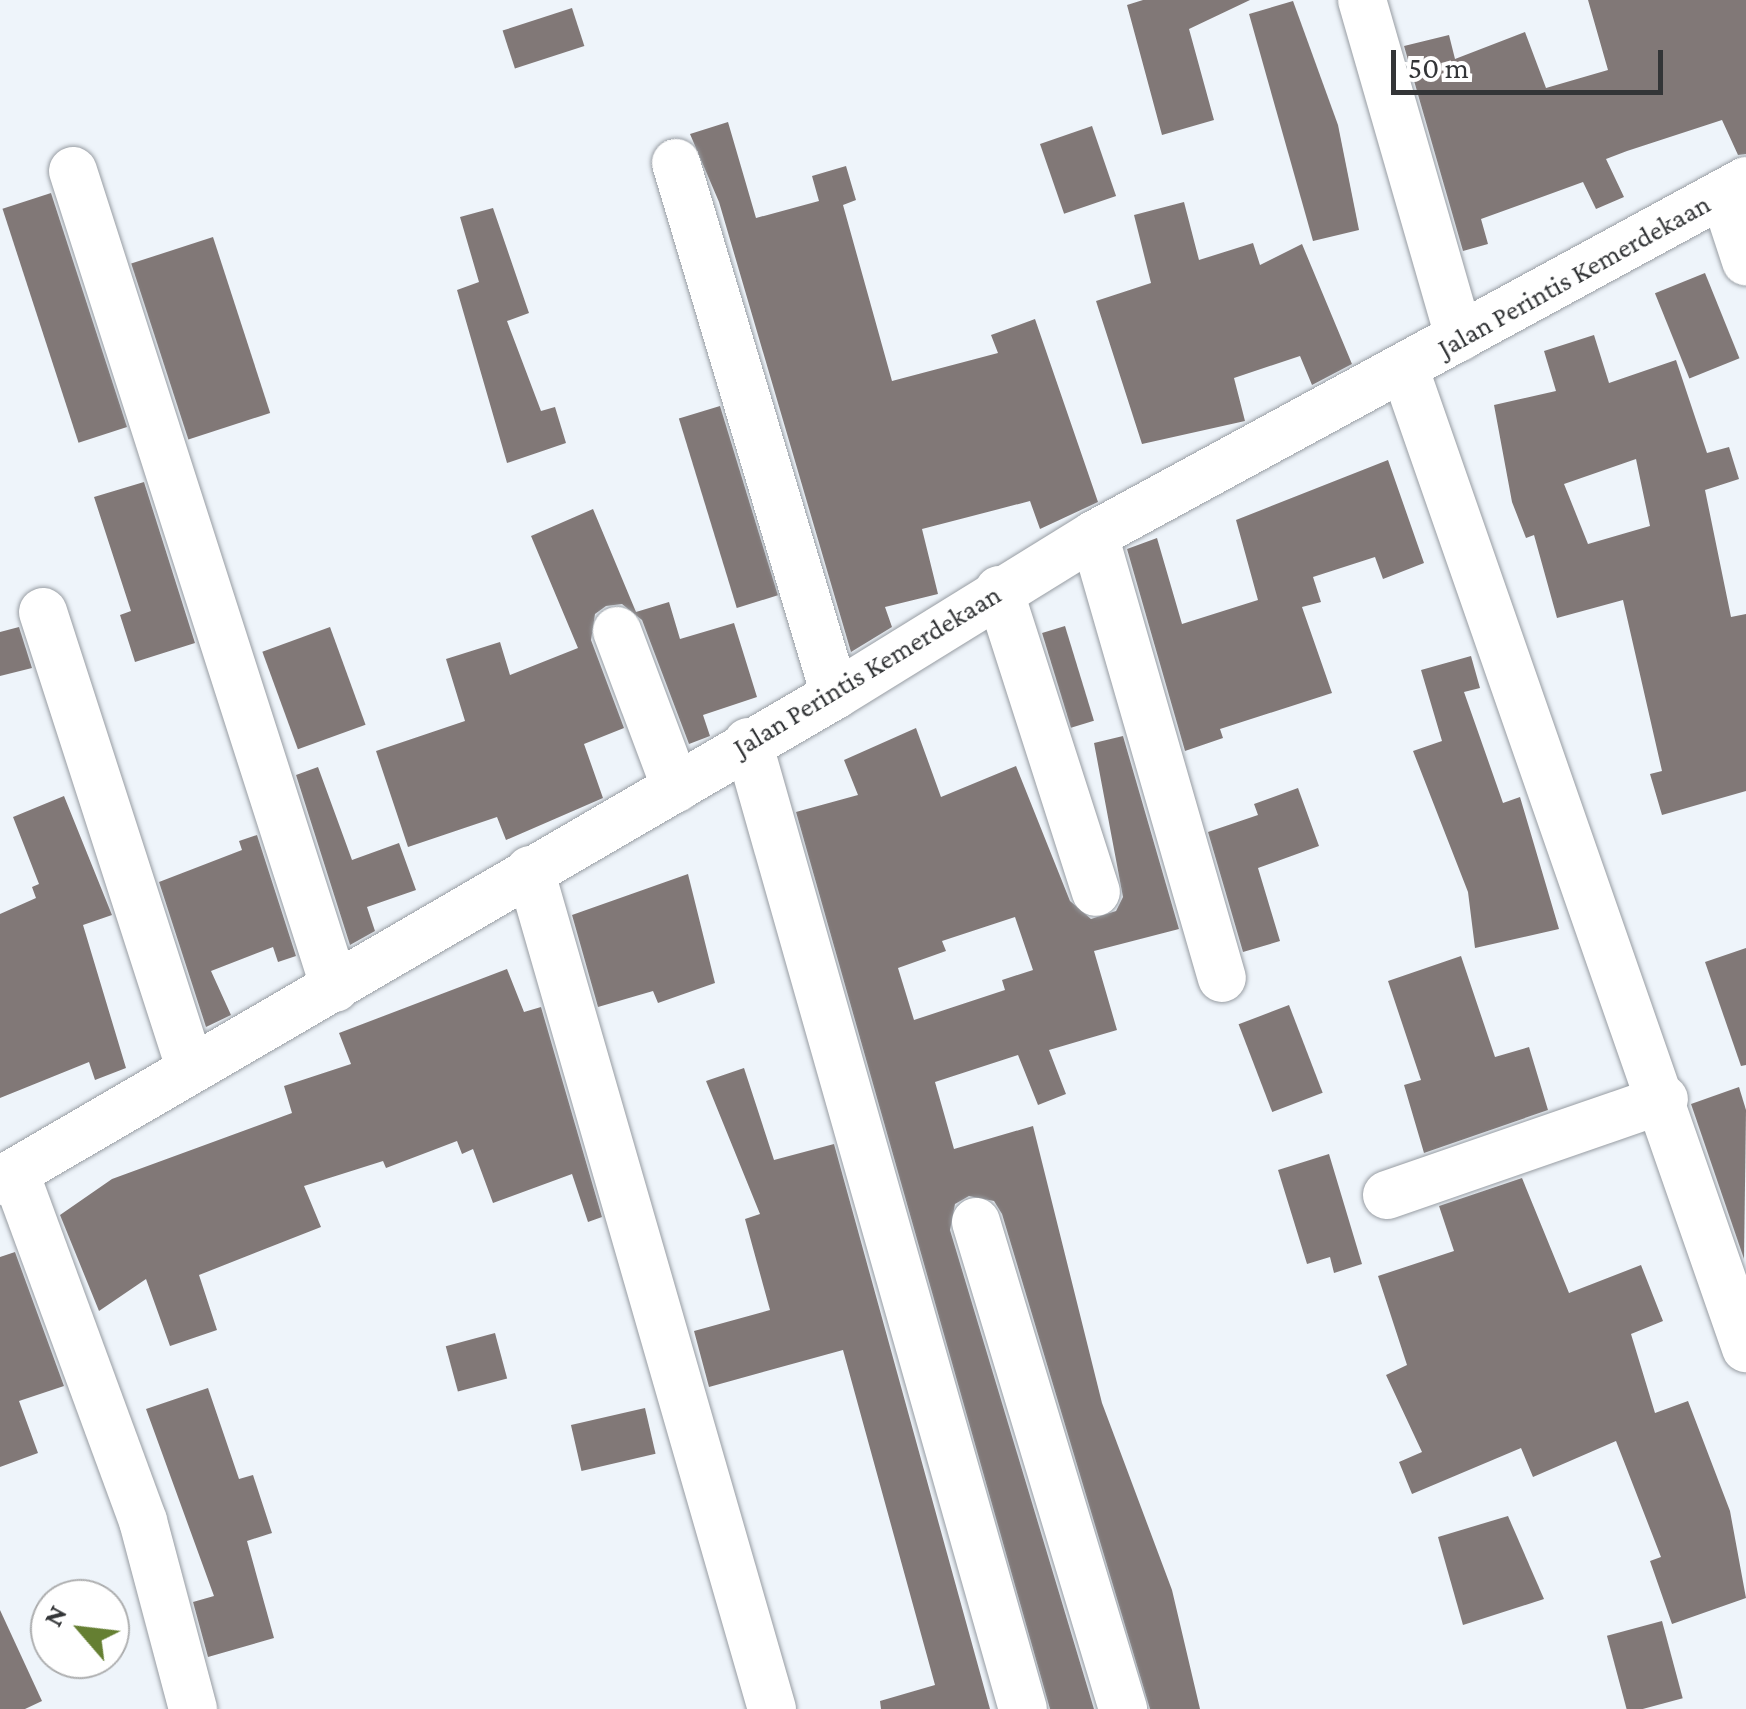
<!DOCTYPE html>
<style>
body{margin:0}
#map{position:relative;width:1746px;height:1709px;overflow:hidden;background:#eef4fa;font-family:"Crimson Pro",serif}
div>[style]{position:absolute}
.building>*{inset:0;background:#817877;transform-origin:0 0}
.roads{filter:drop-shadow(0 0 2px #989da3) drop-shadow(0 0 2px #989da3)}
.minor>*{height:48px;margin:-24px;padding:0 24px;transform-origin:24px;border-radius:24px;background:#fff}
span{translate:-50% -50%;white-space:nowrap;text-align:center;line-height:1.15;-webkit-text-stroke:10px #fff;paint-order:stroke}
.street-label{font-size:28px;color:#333537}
.north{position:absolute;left:30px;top:1579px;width:100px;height:100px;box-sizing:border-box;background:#fff;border:2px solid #adaeaf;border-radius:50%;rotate:298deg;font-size:28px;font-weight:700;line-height:40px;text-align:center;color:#333537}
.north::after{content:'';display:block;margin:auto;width:35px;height:45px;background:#657f32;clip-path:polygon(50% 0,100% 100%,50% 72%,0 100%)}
.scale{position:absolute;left:1391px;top:50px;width:272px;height:45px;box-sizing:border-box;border:5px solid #333537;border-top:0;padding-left:12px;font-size:30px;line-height:35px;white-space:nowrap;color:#333537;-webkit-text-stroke:8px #fff;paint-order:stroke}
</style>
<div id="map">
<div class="building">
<i style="clip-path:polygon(1143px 0,1250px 0,1189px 29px,1214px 120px,1162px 135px,1127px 5px)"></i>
<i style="clip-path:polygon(1588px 0,1746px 0,1746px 154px,1738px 155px,1722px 120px,1627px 151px,1606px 159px,1624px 197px,1596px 209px,1583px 182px,1481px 219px,1488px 244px,1463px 251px,1404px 46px,1449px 35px,1455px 59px,1525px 32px,1546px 88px,1608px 70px)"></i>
<i style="clip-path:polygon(1293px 1px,1338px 125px,1359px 230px,1313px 241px,1249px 14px)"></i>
<i style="left:572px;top:8px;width:40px;height:73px;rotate:72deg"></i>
<i style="clip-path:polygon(728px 122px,756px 218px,819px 201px,812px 176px,846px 166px,856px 200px,843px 205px,892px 381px,998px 353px,991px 335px,1035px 319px,1098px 502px,1040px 529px,1030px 501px,922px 529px,938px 594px,885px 607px,892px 627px,851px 652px,719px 202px,690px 134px)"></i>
<i style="left:1092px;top:126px;width:74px;height:55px;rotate:71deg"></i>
<i style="left:51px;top:193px;width:246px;height:51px;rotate:72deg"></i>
<i style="clip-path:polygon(1184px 202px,1199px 260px,1253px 243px,1260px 265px,1302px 244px,1352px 364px,1312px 385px,1300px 356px,1234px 378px,1245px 421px,1142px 444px,1096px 301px,1151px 283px,1134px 215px)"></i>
<i style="clip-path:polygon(493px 208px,529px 313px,507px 321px,541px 411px,555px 407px,566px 443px,507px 463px,457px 290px,479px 282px,460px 217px)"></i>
<i style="left:213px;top:237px;width:185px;height:86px;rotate:72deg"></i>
<i style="left:1705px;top:273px;width:92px;height:54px;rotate:68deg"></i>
<i style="clip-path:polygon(evenodd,1594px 335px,1609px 383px,1676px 360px,1707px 453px,1729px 447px,1739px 479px,1705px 490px,1731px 617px,1746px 614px,1746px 791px,1662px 815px,1650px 774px,1662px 771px,1623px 600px,1557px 618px,1534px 535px,1526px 538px,1512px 502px,1494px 405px,1556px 391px,1544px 351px,1594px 335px,1636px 459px,1650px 526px,1588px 544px,1564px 484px,1636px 459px)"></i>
<i style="left:720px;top:406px;width:198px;height:43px;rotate:73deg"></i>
<i style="clip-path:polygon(1388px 460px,1424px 563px,1383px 579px,1375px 557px,1313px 577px,1321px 602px,1302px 607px,1332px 693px,1220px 729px,1223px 738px,1185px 751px,1127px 549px,1157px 538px,1182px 624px,1258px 600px,1236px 520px)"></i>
<i style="clip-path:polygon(144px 482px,195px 643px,135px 662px,120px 615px,131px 611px,94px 497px)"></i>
<i style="clip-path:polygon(593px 509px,636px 612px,669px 602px,680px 639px,734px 623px,757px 697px,703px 715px,710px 736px,689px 744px,642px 620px,622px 604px,606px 606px,595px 614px,591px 640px,624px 728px,584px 744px,603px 798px,506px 840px,497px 817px,408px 847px,376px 751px,465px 721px,446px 659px,500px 642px,510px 675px,578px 648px,531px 536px)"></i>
<i style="left:1065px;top:626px;width:99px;height:24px;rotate:73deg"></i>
<i style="clip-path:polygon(19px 627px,32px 668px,0 676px,0 632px)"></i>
<i style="left:330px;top:627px;width:104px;height:72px;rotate:70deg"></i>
<i style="clip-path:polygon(1471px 656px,1480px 688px,1464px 692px,1503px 803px,1520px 797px,1559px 929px,1475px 948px,1468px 892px,1413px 751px,1442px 741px,1421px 670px)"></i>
<i style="clip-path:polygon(evenodd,916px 728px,941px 797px,1016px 766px,1070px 901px,1091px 919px,1116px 911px,1123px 897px,1094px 743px,1123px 736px,1179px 929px,1094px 951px,1117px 1030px,1049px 1050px,1066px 1094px,1038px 1105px,1018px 1055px,935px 1082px,954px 1149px,1033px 1126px,1102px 1403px,1172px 1590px,1200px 1709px,1150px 1709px,1002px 1214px,994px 1201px,969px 1196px,955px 1204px,950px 1230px,1094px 1709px,1050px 1709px,796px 812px,858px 795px,844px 760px,916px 728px,1015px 917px,1033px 970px,1002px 980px,1005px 990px,914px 1020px,898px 968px,946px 951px,942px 941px,1015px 917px)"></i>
<i style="clip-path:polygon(318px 767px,352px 860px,399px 843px,416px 890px,367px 907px,375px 931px,350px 945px,296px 775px)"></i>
<i style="clip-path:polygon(1298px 788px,1319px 846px,1258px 868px,1280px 941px,1243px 952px,1208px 832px,1258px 815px,1254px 804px)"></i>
<i style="clip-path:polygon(64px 796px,112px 915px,83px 925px,126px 1068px,95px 1080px,89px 1062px,0 1098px,0 914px,36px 898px,32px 887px,39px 884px,13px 817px)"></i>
<i style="clip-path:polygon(257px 835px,296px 956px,278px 962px,273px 947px,211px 971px,231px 1015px,206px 1027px,159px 882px,242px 850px,239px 841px)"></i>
<i style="clip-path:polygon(688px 874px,715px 983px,658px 1003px,653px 991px,598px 1007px,572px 915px)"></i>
<i style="clip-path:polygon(1746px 948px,1746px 1065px,1741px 1066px,1705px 962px)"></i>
<i style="clip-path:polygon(1461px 956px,1495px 1057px,1529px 1047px,1548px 1110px,1424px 1153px,1404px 1085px,1421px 1080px,1388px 981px)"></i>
<i style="clip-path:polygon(507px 969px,524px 1012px,541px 1007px,602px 1217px,588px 1222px,572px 1174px,493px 1203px,473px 1149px,462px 1154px,457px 1141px,386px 1168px,383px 1161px,304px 1186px,321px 1227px,199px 1275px,217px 1330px,170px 1346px,146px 1279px,99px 1311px,60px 1215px,112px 1179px,292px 1113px,284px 1086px,351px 1064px,339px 1033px)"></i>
<i style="left:1289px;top:1005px;width:94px;height:54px;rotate:69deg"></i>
<i style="clip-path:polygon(744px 1068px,774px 1160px,834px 1144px,990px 1709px,881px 1709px,880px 1701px,935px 1685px,843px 1350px,709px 1387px,694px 1331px,770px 1310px,745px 1219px,760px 1214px,706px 1081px)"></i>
<i style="clip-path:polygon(1739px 1087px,1746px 1110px,1744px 1259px,1691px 1104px)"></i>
<i style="clip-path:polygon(1329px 1154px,1362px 1264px,1334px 1273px,1330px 1257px,1307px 1264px,1278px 1170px)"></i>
<i style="clip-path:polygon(1522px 1178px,1569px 1293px,1641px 1265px,1663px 1321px,1631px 1334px,1655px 1413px,1688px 1401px,1730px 1511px,1746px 1598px,1672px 1624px,1650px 1561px,1661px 1557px,1616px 1441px,1533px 1477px,1521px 1448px,1412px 1494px,1399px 1462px,1422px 1452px,1386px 1375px,1407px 1365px,1378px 1276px,1454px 1251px,1439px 1206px)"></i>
<i style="clip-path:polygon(15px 1252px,64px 1386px,19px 1401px,38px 1453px,0 1467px,0 1257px)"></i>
<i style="left:495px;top:1333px;width:47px;height:51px;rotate:75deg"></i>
<i style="clip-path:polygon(208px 1388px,239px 1479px,253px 1475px,272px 1533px,247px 1541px,274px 1638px,208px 1657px,193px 1602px,214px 1596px,146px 1409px)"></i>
<i style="left:645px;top:1408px;width:47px;height:76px;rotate:77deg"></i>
<i style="clip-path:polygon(1508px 1516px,1544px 1599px,1463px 1625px,1438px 1537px)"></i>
<i style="clip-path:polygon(0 1610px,42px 1701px,25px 1709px,0 1709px)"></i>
<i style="left:1662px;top:1621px;width:80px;height:57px;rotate:75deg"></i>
</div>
<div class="roads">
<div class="minor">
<i style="left:1362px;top:0;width:351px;rotate:73.9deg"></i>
<i style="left:676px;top:163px;width:555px;rotate:73.36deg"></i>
<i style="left:73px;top:171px;width:858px;rotate:72.22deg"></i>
<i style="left:1724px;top:194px;width:71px;rotate:71.8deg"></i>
<i style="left:1405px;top:370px;width:1036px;rotate:70.78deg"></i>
<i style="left:1094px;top:535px;width:461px;rotate:73.9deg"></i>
<i style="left:999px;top:590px;width:317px;rotate:72.2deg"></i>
<i style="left:43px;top:612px;width:475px;rotate:72.1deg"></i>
<i style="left:617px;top:631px;width:168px;rotate:69.4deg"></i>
<i style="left:748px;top:742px;width:1005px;rotate:74.13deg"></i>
<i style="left:530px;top:870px;width:873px;rotate:73.91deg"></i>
<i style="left:15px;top:1173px;width:371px;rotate:69.8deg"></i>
<i style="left:143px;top:1521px;width:195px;rotate:75.1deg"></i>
<i style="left:0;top:1181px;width:966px;rotate:-30.2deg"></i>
<i style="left:835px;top:695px;width:304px;rotate:-31.7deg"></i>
<i style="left:1094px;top:535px;width:742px;rotate:-28.5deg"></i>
<i style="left:1387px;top:1195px;width:293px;rotate:-19.1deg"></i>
<i style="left:976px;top:1222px;width:509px;rotate:73.2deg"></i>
</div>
</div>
<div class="street-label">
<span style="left:1574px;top:276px;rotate:-29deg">Jalan Perintis Kemerdekaan</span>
<span style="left:867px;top:671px;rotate:-31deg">Jalan Perintis Kemerdekaan</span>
</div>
<div class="north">N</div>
<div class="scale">50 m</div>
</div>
